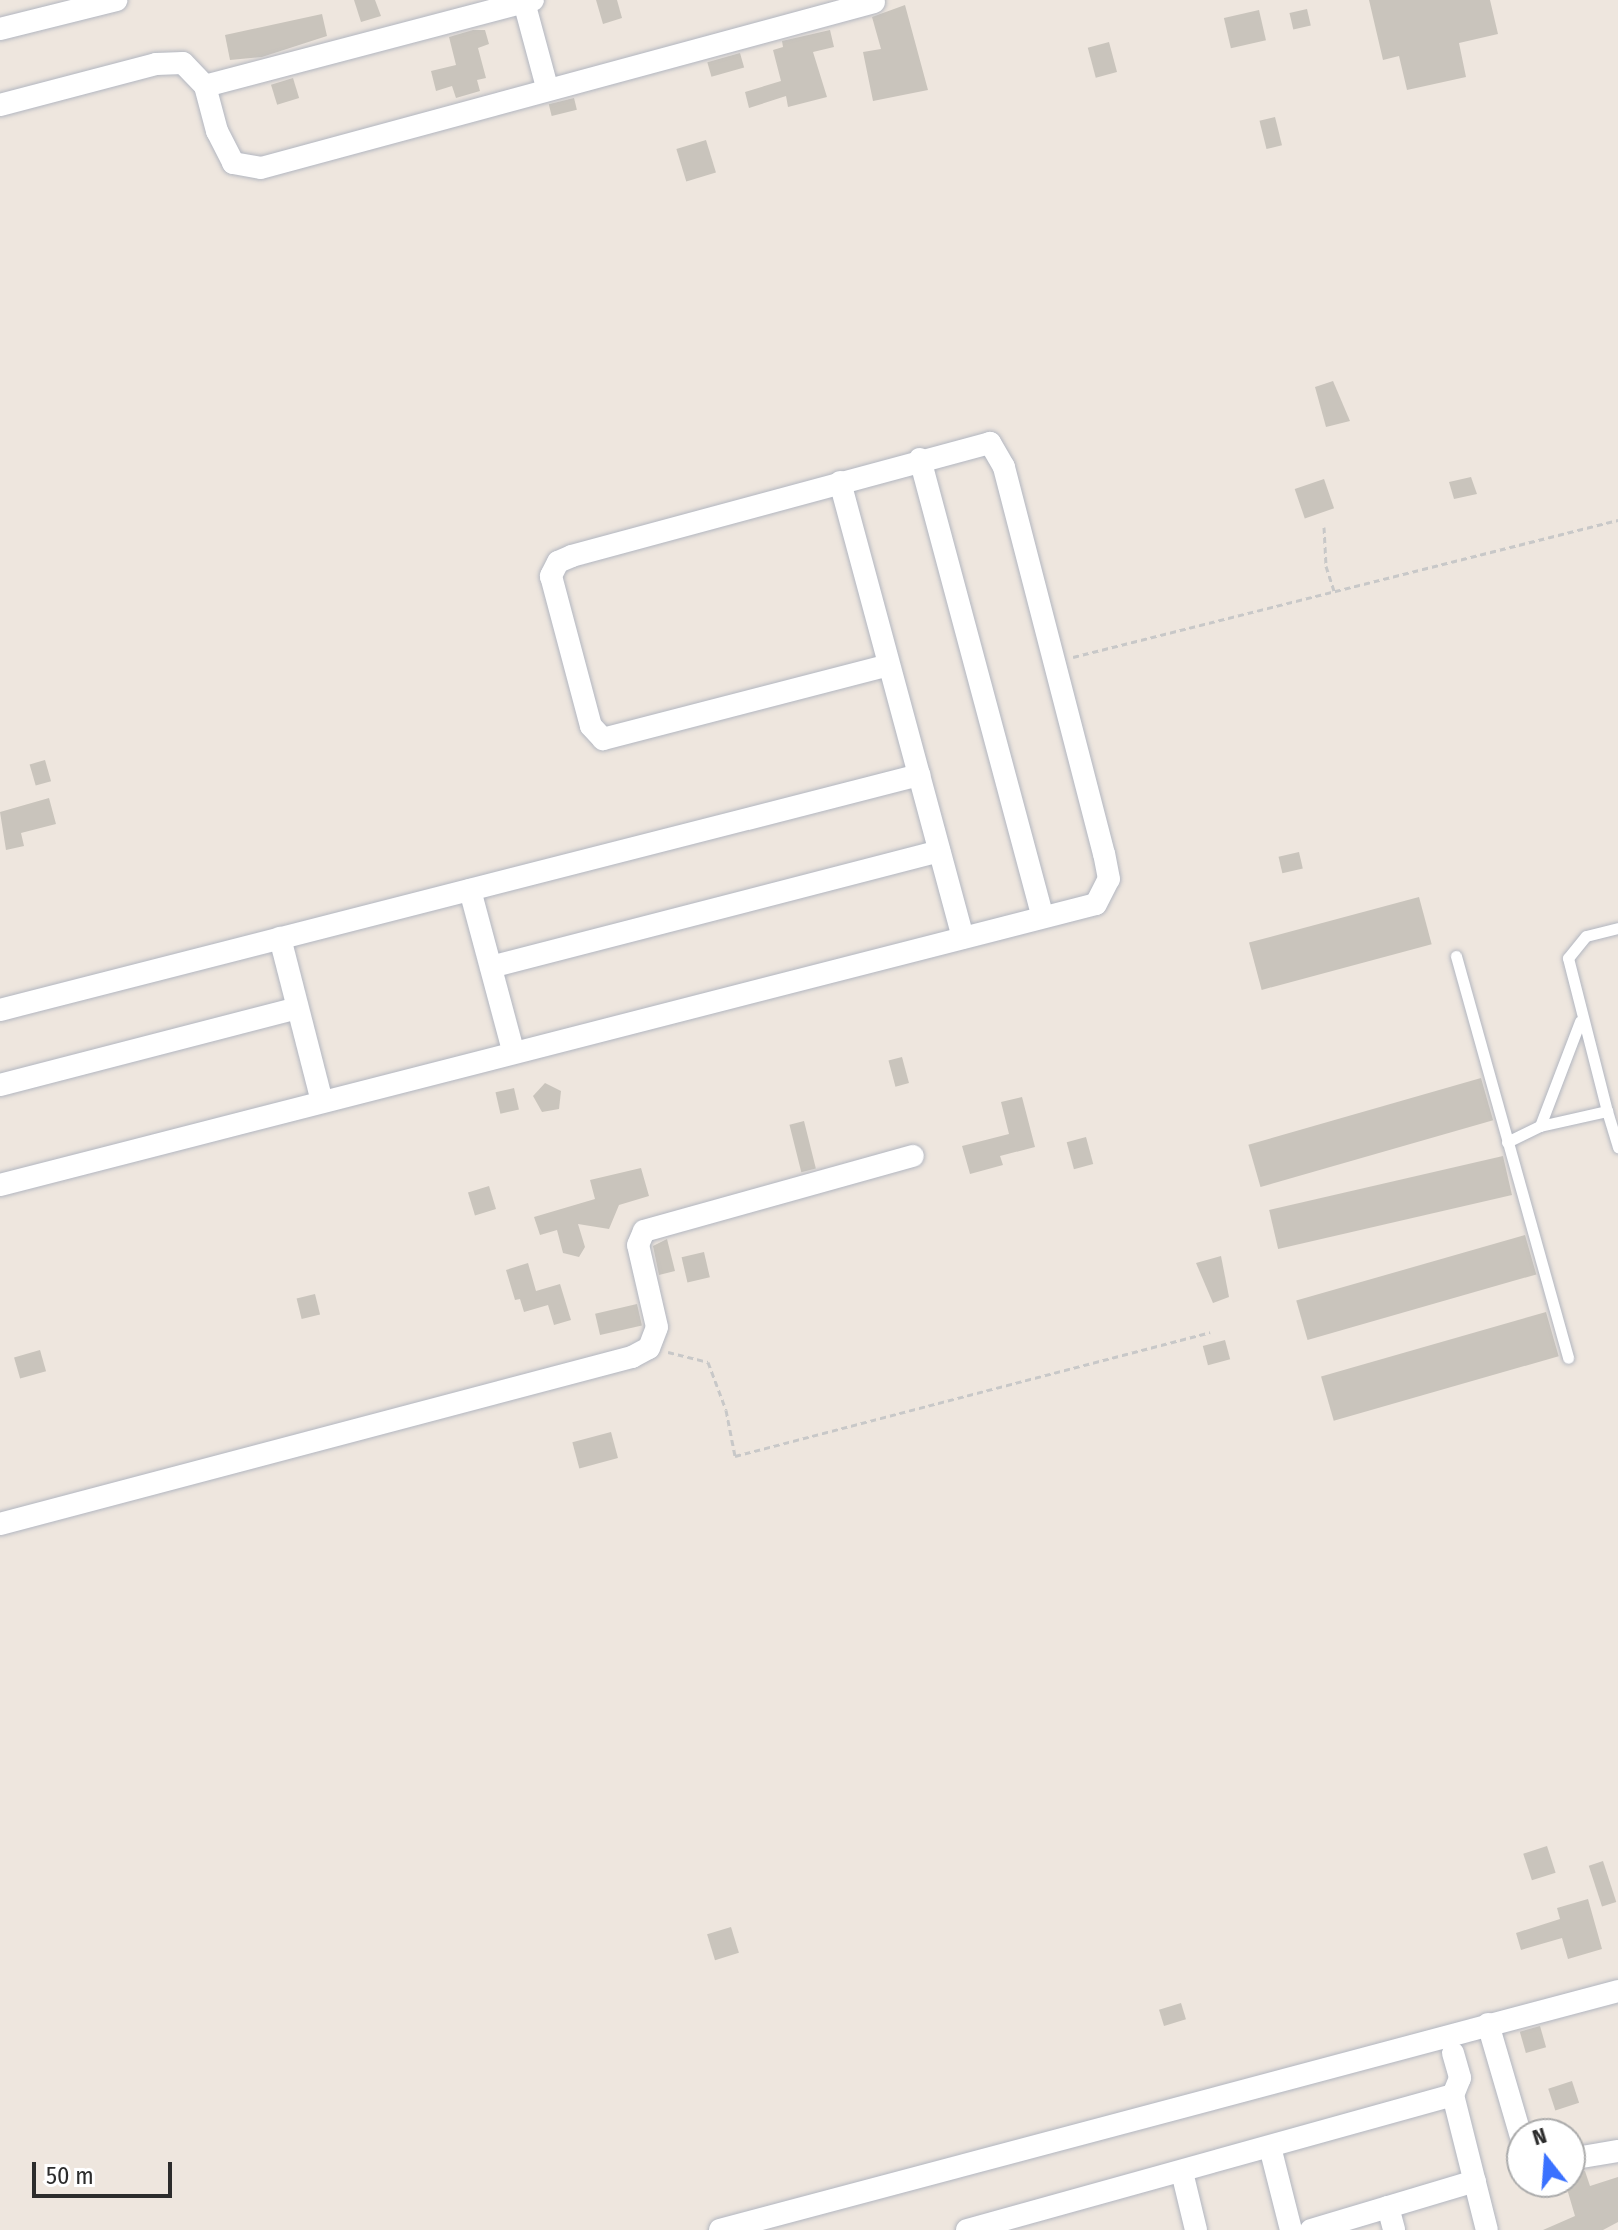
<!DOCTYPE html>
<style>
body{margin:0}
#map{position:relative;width:1618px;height:2230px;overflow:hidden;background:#eee6de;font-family:"Fira Sans Condensed",sans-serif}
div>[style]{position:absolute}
.building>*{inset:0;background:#c9c4bc;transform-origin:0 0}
.path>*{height:3px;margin-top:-1.5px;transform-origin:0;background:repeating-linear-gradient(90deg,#c8c8c8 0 6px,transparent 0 10px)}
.roads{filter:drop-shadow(0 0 2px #b2b6c0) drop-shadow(0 0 2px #b2b6c0)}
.service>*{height:11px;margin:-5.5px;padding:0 5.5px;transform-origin:5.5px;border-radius:5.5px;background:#fff}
.minor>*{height:22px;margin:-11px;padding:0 11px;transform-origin:11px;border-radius:11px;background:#fff}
span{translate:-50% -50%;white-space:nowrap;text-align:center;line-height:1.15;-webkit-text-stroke:7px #fff;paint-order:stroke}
.north{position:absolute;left:1506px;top:2118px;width:80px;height:80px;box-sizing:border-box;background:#fff;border:2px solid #ababab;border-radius:50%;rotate:343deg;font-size:22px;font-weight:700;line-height:32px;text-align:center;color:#2c2c2c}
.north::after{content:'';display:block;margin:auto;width:28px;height:36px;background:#3a71ff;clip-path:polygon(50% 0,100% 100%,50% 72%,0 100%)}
.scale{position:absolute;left:32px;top:2162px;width:140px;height:36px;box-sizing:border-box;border:4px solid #2c2c2c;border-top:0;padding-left:10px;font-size:24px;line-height:28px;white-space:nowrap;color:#2c2c2c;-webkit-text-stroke:6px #fff;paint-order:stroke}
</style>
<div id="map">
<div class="building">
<i style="clip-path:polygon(354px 0,375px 0,381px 16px,361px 22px)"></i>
<i style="clip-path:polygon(596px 0,617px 0,622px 18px,603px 24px)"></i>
<i style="clip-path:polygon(1369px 0,1490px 0,1498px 34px,1459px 43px,1466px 77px,1407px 90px,1399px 56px,1383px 60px)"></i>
<i style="clip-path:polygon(905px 5px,928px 90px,873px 101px,863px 52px,881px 49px,872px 17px)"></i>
<i style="left:1307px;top:9px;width:17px;height:18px;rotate:77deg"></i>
<i style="left:1259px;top:10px;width:31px;height:36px;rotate:77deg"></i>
<i style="clip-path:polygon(322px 14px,327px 36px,262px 57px,230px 60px,225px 35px)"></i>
<i style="clip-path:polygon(473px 30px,485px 30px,489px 44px,478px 48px,486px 78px,477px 80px,480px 91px,456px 98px,452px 86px,436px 91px,431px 71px,456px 65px,449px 37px)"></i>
<i style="clip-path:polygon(830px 30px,834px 47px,813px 52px,827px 97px,788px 107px,786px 96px,749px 108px,745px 92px,781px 81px,773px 50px,783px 47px,782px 41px)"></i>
<i style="left:1109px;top:42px;width:31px;height:22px;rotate:75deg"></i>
<i style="left:740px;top:53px;width:15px;height:34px;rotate:74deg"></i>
<i style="left:293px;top:78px;width:21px;height:23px;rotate:73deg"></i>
<i style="left:574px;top:98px;width:12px;height:26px;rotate:76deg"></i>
<i style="left:1275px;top:117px;width:29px;height:16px;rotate:76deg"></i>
<i style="left:706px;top:140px;width:34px;height:31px;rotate:73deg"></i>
<i style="clip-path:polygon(1333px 381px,1350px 421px,1326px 427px,1315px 387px)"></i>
<i style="clip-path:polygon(1471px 477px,1477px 494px,1454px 499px,1449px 482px)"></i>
<i style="left:1324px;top:479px;width:31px;height:31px;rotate:71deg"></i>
<i style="left:45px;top:760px;width:22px;height:16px;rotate:74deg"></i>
<i style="clip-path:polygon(49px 798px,56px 824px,21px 833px,24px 846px,6px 850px,0 812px)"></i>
<i style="left:1299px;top:852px;width:17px;height:21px;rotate:77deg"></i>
<i style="left:1419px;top:897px;width:49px;height:176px;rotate:75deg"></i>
<i style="left:902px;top:1057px;width:27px;height:14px;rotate:75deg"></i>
<i style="left:1481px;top:1078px;width:44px;height:242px;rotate:74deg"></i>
<i style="clip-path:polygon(545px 1083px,561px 1091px,559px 1109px,542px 1112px,533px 1096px)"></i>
<i style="left:514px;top:1088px;width:22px;height:19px;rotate:77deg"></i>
<i style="clip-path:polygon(1022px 1097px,1035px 1147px,1000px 1156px,1003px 1165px,970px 1174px,962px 1146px,1009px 1134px,1001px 1102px)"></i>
<i style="left:804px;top:1121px;width:49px;height:15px;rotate:76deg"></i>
<i style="left:1086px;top:1137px;width:28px;height:20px;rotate:75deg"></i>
<i style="left:1503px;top:1156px;width:40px;height:240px;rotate:77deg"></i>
<i style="clip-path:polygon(641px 1168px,649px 1196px,619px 1205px,609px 1229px,578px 1224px,585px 1247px,579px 1257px,563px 1253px,557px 1230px,540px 1235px,534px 1217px,595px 1199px,590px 1180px)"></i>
<i style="left:489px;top:1186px;width:24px;height:22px;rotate:73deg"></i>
<i style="left:1525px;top:1235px;width:41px;height:238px;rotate:74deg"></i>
<i style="clip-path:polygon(667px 1239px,675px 1271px,659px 1275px,653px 1246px)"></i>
<i style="left:704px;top:1252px;width:26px;height:23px;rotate:77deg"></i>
<i style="clip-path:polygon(1221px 1256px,1229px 1297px,1213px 1303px,1196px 1263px)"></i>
<i style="clip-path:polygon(528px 1263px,536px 1291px,560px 1284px,571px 1320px,554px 1325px,548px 1305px,524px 1312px,520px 1299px,515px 1300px,506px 1270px)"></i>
<i style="left:315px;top:1294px;width:21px;height:19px;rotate:76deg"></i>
<i style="left:637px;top:1304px;width:22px;height:43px;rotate:77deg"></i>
<i style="left:1546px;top:1312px;width:46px;height:234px;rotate:74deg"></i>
<i style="left:1225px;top:1340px;width:20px;height:23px;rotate:75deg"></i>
<i style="left:40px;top:1350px;width:22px;height:27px;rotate:74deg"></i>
<i style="left:611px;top:1432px;width:27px;height:40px;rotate:75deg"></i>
<i style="left:1547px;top:1846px;width:28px;height:25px;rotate:72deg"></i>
<i style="left:1603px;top:1861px;width:43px;height:15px;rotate:72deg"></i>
<i style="clip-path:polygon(1588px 1899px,1602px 1949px,1568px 1959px,1562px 1938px,1521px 1950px,1516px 1933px,1560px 1919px,1557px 1908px)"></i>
<i style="left:731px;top:1927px;width:27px;height:25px;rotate:73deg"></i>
<i style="left:1181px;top:2003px;width:17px;height:23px;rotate:73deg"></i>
<i style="left:1540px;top:2026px;width:22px;height:21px;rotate:74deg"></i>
<i style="left:1572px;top:2081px;width:23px;height:25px;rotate:72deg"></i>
<i style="clip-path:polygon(1585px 2171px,1590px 2186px,1618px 2177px,1618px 2222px,1603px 2230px,1543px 2230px,1575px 2216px,1565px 2182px,1570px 2182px,1570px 2173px)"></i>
</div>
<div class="path">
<i style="left:1324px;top:527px;width:39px;rotate:87deg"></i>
<i style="left:1326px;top:566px;width:26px;rotate:72deg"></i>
<i style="left:1073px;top:657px;width:562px;rotate:-14.11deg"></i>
<i style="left:668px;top:1352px;width:41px;rotate:14deg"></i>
<i style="left:708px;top:1362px;width:51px;rotate:69.4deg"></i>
<i style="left:726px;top:1410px;width:47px;rotate:78.9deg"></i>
<i style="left:735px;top:1456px;width:491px;rotate:-14.6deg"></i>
</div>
<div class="roads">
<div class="service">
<i style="left:1456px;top:956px;width:417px;rotate:74.4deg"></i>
<i style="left:1607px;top:1111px;width:38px;rotate:73deg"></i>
<i style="left:1540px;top:1126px;width:69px;rotate:-12.6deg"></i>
<i style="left:1607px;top:1111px;width:158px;rotate:-104.3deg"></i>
<i style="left:1568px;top:958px;width:28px;rotate:-51deg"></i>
<i style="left:1586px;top:936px;width:33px;rotate:-14deg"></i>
<i style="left:1507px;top:1142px;width:37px;rotate:-26deg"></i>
<i style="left:1540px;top:1126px;width:112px;rotate:-69.1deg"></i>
</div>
<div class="minor">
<i style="left:524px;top:2px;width:88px;rotate:74.9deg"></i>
<i style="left:0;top:29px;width:120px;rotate:-14deg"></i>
<i style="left:205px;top:86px;width:339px;rotate:-14.7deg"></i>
<i style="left:0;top:105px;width:161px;rotate:-14.7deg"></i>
<i style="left:156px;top:64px;width:27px;rotate:-2deg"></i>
<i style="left:183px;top:63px;width:32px;rotate:46deg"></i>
<i style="left:205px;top:86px;width:47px;rotate:75.1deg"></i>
<i style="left:217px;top:131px;width:36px;rotate:63deg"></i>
<i style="left:233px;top:163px;width:28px;rotate:10deg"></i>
<i style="left:261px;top:168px;width:635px;rotate:-15.15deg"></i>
<i style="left:920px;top:459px;width:474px;rotate:75deg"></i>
<i style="left:840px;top:482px;width:472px;rotate:74.9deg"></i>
<i style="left:470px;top:890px;width:167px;rotate:75deg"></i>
<i style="left:280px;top:938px;width:168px;rotate:75.6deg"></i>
<i style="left:491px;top:967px;width:463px;rotate:-14.5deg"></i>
<i style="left:0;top:1010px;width:949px;rotate:-14.34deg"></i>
<i style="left:0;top:1085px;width:307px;rotate:-14.5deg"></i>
<i style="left:0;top:1185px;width:1131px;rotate:-14.38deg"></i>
<i style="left:1096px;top:904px;width:28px;rotate:-63deg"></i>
<i style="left:1109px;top:879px;width:25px;rotate:-101deg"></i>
<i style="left:1104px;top:854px;width:400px;rotate:-104.5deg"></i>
<i style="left:1004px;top:467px;width:28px;rotate:-120deg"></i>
<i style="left:990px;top:443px;width:433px;rotate:164.9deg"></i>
<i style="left:572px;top:556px;width:15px;rotate:157deg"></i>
<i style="left:558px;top:562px;width:16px;rotate:117deg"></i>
<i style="left:551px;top:576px;width:155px;rotate:75.1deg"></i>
<i style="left:591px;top:726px;width:18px;rotate:47deg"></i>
<i style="left:603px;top:739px;width:295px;rotate:-14.5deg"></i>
<i style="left:0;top:1524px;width:654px;rotate:-14.8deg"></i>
<i style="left:632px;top:1357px;width:19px;rotate:-28deg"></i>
<i style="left:649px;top:1348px;width:22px;rotate:-69deg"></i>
<i style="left:657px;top:1327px;width:84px;rotate:-103deg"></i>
<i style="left:638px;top:1245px;width:15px;rotate:-67deg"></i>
<i style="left:644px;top:1231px;width:279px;rotate:-15.6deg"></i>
<i style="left:1488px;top:2024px;width:121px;rotate:73.7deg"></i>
<i style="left:1453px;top:2053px;width:26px;rotate:74deg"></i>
<i style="left:1460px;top:2078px;width:18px;rotate:112deg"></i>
<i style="left:1453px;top:2095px;width:139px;rotate:75.9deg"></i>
<i style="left:1270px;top:2147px;width:86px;rotate:75.8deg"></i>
<i style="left:1570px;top:2159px;width:49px;rotate:-9.5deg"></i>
<i style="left:1182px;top:2172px;width:60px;rotate:76.4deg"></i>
<i style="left:1388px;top:2207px;width:24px;rotate:75deg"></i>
<i style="left:720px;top:2230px;width:929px;rotate:-14.9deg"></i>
<i style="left:967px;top:2230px;width:504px;rotate:-15.52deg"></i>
<i style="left:1311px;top:2230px;width:171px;rotate:-16.6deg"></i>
</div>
</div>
<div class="north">N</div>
<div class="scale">50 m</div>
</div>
